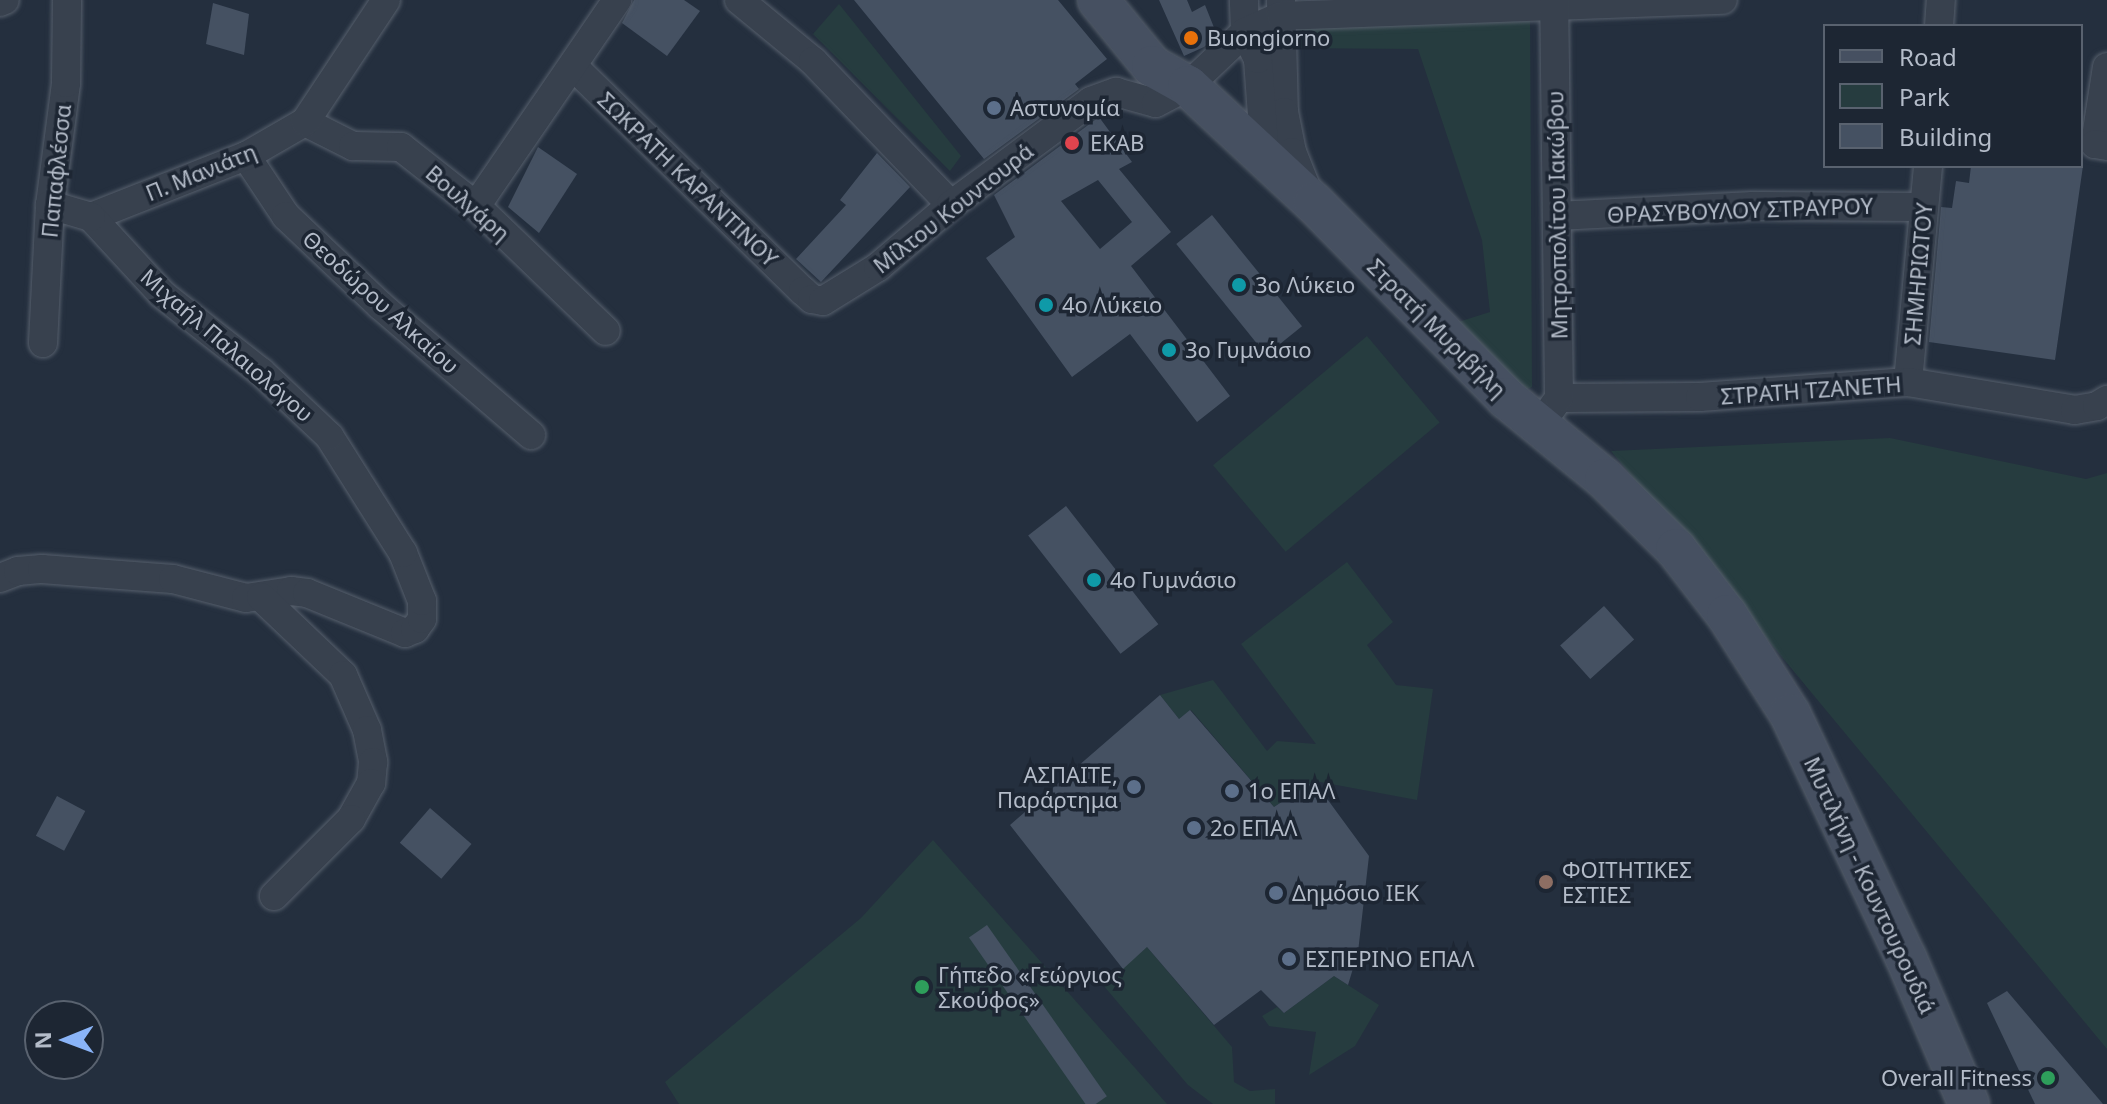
<!DOCTYPE html>
<meta charset="utf-8">
<style>
body{margin:0}
#map{position:relative;width:2107px;height:1104px;overflow:hidden;background:#242f3e;font-family:"Noto Sans",sans-serif}
div>[style]{position:absolute}
.green>*{inset:0;background:#263c3f;transform-origin:0 0}
.building>*{inset:0;background:#455162;transform-origin:0 0}
.roads{filter:drop-shadow(0 0 2px #565f6c) drop-shadow(0 0 2px #565f6c)}
.street>*{height:28px;margin:-14px;padding:0 14px;transform-origin:14px;border-radius:14px;background:#38414e}
.secondary>*{height:40px;margin:-20px;padding:0 20px;transform-origin:20px;border-radius:20px;background:#465061}
.dots>*{width:22px;height:22px;translate:-50% -50%;box-sizing:border-box;border:4px solid #1d2633;border-radius:50%}
span{translate:-50% -50%;white-space:nowrap;text-align:center;line-height:1.15;-webkit-text-stroke:7px #1d2633;paint-order:stroke}
.poi-label{font-size:22px;color:#b4bcc9}
.left{translate:0 -50%;text-align:left}
.right{translate:-100% -50%;text-align:right}
.street-label{font-size:22px;color:#b4bcc9}
.legend{position:absolute;left:1823px;top:24px;width:260px;height:144px;box-sizing:border-box;background:#1d2633;border:2px solid #59626f;margin:0;padding:10px 14px;list-style:none;font-size:24px;color:#b4bcc9}
.legend li{display:flex;align-items:center;gap:16px;height:40px}
.legend b{width:40px;border:2px solid #59626f}
.north{position:absolute;left:24px;top:1000px;width:80px;height:80px;box-sizing:border-box;background:#1d2633;border:2px solid #59626f;border-radius:50%;rotate:269deg;font-size:22px;font-weight:700;line-height:32px;text-align:center;color:#b4bcc9}
.north::after{content:'';display:block;margin:auto;width:28px;height:36px;background:#8ab4f8;clip-path:polygon(50% 0,100% 100%,50% 72%,0 100%)}
</style>
<div id="map">
<div class="green">
<i style="clip-path:polygon(839px 4px,961px 156px,950px 171px,813px 34px)"></i>
<i style="clip-path:polygon(1530px 7px,1532px 387px,1506px 398px,1436px 329px,1490px 312px,1482px 240px,1418px 49px,1282px 48px,1281px 16px)"></i>
<i style="left:1367px;top:336px;width:113px;height:201px;rotate:50deg"></i>
<i style="clip-path:polygon(1890px 438px,2086px 479px,2107px 473px,2107px 1049px,1611px 451px)"></i>
<i style="clip-path:polygon(1347px 562px,1393px 622px,1367px 645px,1396px 685px,1433px 689px,1417px 800px,1315px 781px,1274px 807px,1191px 710px,1179px 719px,1160px 695px,1213px 680px,1267px 751px,1277px 741px,1316px 744px,1241px 644px)"></i>
<i style="clip-path:polygon(933px 840px,1167px 1104px,679px 1104px,665px 1082px,861px 918px)"></i>
<i style="clip-path:polygon(1147px 947px,1232px 1047px,1234px 1082px,1250px 1091px,1275px 1089px,1275px 1104px,1213px 1104px,1188px 1085px,1103px 985px)"></i>
<i style="clip-path:polygon(1334px 976px,1379px 1005px,1355px 1046px,1309px 1075px,1316px 1032px,1269px 1026px,1262px 1016px,1277px 1007px,1284px 1013px)"></i>
</div>
<div class="building">
<i style="clip-path:polygon(634px 0,684px 0,700px 11px,667px 56px,622px 23px)"></i>
<i style="clip-path:polygon(854px 0,1058px 0,1107px 59px,1075px 84px,1079px 89px,984px 159px)"></i>
<i style="clip-path:polygon(1159px 0,1187px 0,1192px 12px,1205px 5px,1217px 35px,1204px 47px,1184px 56px)"></i>
<i style="clip-path:polygon(213px 3px,249px 14px,244px 55px,206px 44px)"></i>
<i style="clip-path:polygon(evenodd,1099px 117px,1132px 162px,1119px 169px,1171px 232px,1131px 266px,1230px 396px,1197px 422px,1130px 334px,1072px 377px,986px 258px,1015px 237px,994px 195px,1099px 117px,1098px 180px,1132px 222px,1100px 249px,1061px 201px,1098px 180px)"></i>
<i style="clip-path:polygon(538px 147px,577px 174px,539px 233px,508px 207px)"></i>
<i style="clip-path:polygon(877px 153px,910px 187px,821px 282px,796px 259px,846px 205px,840px 200px)"></i>
<i style="clip-path:polygon(1971px 166px,2083px 166px,2055px 360px,1929px 342px,1941px 207px,1952px 208px,1956px 181px,1969px 183px)"></i>
<i style="left:1212px;top:215px;width:143px;height:46px;rotate:51deg"></i>
<i style="left:1066px;top:506px;width:150px;height:48px;rotate:52deg"></i>
<i style="left:1604px;top:606px;width:45px;height:59px;rotate:48deg"></i>
<i style="clip-path:polygon(1160px 695px,1179px 719px,1190px 710px,1274px 807px,1314px 781px,1369px 856px,1358px 952px,1348px 985px,1334px 976px,1284px 1013px,1261px 990px,1214px 1025px,1147px 947px,1123px 969px,1010px 825px)"></i>
<i style="left:57px;top:796px;width:32px;height:45px;rotate:28deg"></i>
<i style="left:430px;top:808px;width:55px;height:46px;rotate:41deg"></i>
<i style="left:987px;top:925px;width:209px;height:22px;rotate:55deg"></i>
<i style="clip-path:polygon(2007px 991px,2103px 1104px,2035px 1104px,1987px 1003px)"></i>
</div>
<div class="roads">
<div class="street">
<i style="left:739px;top:0;width:96px;rotate:39.5deg"></i>
<i style="left:813px;top:61px;width:199px;rotate:46.2deg"></i>
<i style="left:1281px;top:1px;width:111px;rotate:88.5deg"></i>
<i style="left:1284px;top:112px;width:41px;rotate:78.7deg"></i>
<i style="left:1292px;top:152px;width:43px;rotate:68.2deg"></i>
<i style="left:0;top:2px;width:5px;rotate:-22deg"></i>
<i style="left:1939px;top:26px;width:26px;rotate:-86deg"></i>
<i style="left:574px;top:67px;width:320px;rotate:44.4deg"></i>
<i style="left:803px;top:291px;width:12px;rotate:42deg"></i>
<i style="left:812px;top:299px;width:11px;rotate:10deg"></i>
<i style="left:823px;top:301px;width:65px;rotate:-31.7deg"></i>
<i style="left:878px;top:267px;width:96px;rotate:-40.3deg"></i>
<i style="left:951px;top:205px;width:174px;rotate:-36.6deg"></i>
<i style="left:1091px;top:101px;width:27px;rotate:-20deg"></i>
<i style="left:1116px;top:92px;width:41px;rotate:15.4deg"></i>
<i style="left:1156px;top:103px;width:36px;rotate:-28deg"></i>
<i style="left:1188px;top:86px;width:79px;rotate:-43.5deg"></i>
<i style="left:1245px;top:32px;width:32px;rotate:-92deg"></i>
<i style="left:2107px;top:67px;width:78px;rotate:98.9deg"></i>
<i style="left:2095px;top:144px;width:12px;rotate:9deg"></i>
<i style="left:305px;top:122px;width:54px;rotate:26.6deg"></i>
<i style="left:353px;top:146px;width:48px;rotate:1.2deg"></i>
<i style="left:401px;top:147px;width:95px;rotate:38.2deg"></i>
<i style="left:476px;top:206px;width:180px;rotate:43.9deg"></i>
<i style="left:246px;top:156px;width:72px;rotate:56.3deg"></i>
<i style="left:286px;top:216px;width:131px;rotate:43.5deg"></i>
<i style="left:381px;top:306px;width:198px;rotate:40.7deg"></i>
<i style="left:1265px;top:157px;width:98px;rotate:-94.1deg"></i>
<i style="left:1258px;top:59px;width:30px;rotate:-116deg"></i>
<i style="left:1245px;top:32px;width:39px;rotate:-24deg"></i>
<i style="left:1281px;top:16px;width:442px;rotate:-2.1deg"></i>
<i style="left:476px;top:206px;width:250px;rotate:-55.6deg"></i>
<i style="left:1557px;top:216px;width:196px;rotate:-2.9deg"></i>
<i style="left:1753px;top:206px;width:171px;rotate:0.3deg"></i>
<i style="left:91px;top:217px;width:167px;rotate:-21.5deg"></i>
<i style="left:246px;top:156px;width:68px;rotate:-30deg"></i>
<i style="left:305px;top:122px;width:146px;rotate:-56.4deg"></i>
<i style="left:43px;top:343px;width:138px;rotate:-87.1deg"></i>
<i style="left:50px;top:205px;width:123px;rotate:-82.5deg"></i>
<i style="left:66px;top:83px;width:83px;rotate:-89.3deg"></i>
<i style="left:1908px;top:382px;width:217px;rotate:-84.7deg"></i>
<i style="left:1559px;top:398px;width:141px;rotate:-0.4deg"></i>
<i style="left:1700px;top:397px;width:209px;rotate:-4.1deg"></i>
<i style="left:1908px;top:382px;width:169px;rotate:9.5deg"></i>
<i style="left:2075px;top:410px;width:22px;rotate:-10deg"></i>
<i style="left:2097px;top:406px;width:12px;rotate:-31deg"></i>
<i style="left:1549px;top:412px;width:17px;rotate:-54deg"></i>
<i style="left:1559px;top:398px;width:398px;rotate:-90.7deg"></i>
<i style="left:0;top:578px;width:19px;rotate:-21deg"></i>
<i style="left:18px;top:571px;width:24px;rotate:-5deg"></i>
<i style="left:42px;top:569px;width:131px;rotate:4.4deg"></i>
<i style="left:173px;top:579px;width:75px;rotate:14.6deg"></i>
<i style="left:246px;top:598px;width:46px;rotate:-8.8deg"></i>
<i style="left:291px;top:591px;width:16px;rotate:7deg"></i>
<i style="left:307px;top:593px;width:106px;rotate:22.2deg"></i>
<i style="left:405px;top:633px;width:11px;rotate:-22deg"></i>
<i style="left:415px;top:629px;width:12px;rotate:-55deg"></i>
<i style="left:422px;top:619px;width:18px;rotate:-90deg"></i>
<i style="left:422px;top:601px;width:52px;rotate:-111.6deg"></i>
<i style="left:403px;top:553px;width:138px;rotate:-122.3deg"></i>
<i style="left:329px;top:436px;width:93px;rotate:-136.7deg"></i>
<i style="left:261px;top:372px;width:126px;rotate:-141.8deg"></i>
<i style="left:162px;top:294px;width:105px;rotate:-132.7deg"></i>
<i style="left:91px;top:217px;width:43px;rotate:-163.7deg"></i>
<i style="left:261px;top:597px;width:113px;rotate:43.6deg"></i>
<i style="left:343px;top:675px;width:60px;rotate:66.4deg"></i>
<i style="left:367px;top:730px;width:33px;rotate:79deg"></i>
<i style="left:373px;top:762px;width:21px;rotate:95deg"></i>
<i style="left:371px;top:783px;width:41px;rotate:119.1deg"></i>
<i style="left:351px;top:819px;width:109px;rotate:135deg"></i>
</div>
<div class="secondary">
<i style="left:1098px;top:0;width:85px;rotate:50.7deg"></i>
<i style="left:1152px;top:66px;width:41px;rotate:29.1deg"></i>
<i style="left:1188px;top:86px;width:172px;rotate:42.9deg"></i>
<i style="left:1314px;top:203px;width:274px;rotate:45.4deg"></i>
<i style="left:1506px;top:398px;width:128px;rotate:39.3deg"></i>
<i style="left:1605px;top:479px;width:100px;rotate:44.6deg"></i>
<i style="left:1676px;top:549px;width:83px;rotate:52.3deg"></i>
<i style="left:1727px;top:615px;width:117px;rotate:57.5deg"></i>
<i style="left:1790px;top:714px;width:270px;rotate:64.6deg"></i>
<i style="left:1906px;top:958px;width:159px;rotate:66.7deg"></i>
</div>
</div>
<div class="dots">
<i style="left:1191px;top:38px;background:#e8710a"></i>
<i style="left:994px;top:108px;background:#5c6f8a"></i>
<i style="left:1072px;top:143px;background:#e0444e"></i>
<i style="left:1239px;top:285px;background:#0f9aa8"></i>
<i style="left:1046px;top:305px;background:#0f9aa8"></i>
<i style="left:1169px;top:350px;background:#0f9aa8"></i>
<i style="left:1094px;top:580px;background:#0f9aa8"></i>
<i style="left:1134px;top:787px;background:#5c6f8a"></i>
<i style="left:1232px;top:791px;background:#5c6f8a"></i>
<i style="left:1194px;top:828px;background:#5c6f8a"></i>
<i style="left:1546px;top:882px;background:#8d6e63"></i>
<i style="left:1276px;top:893px;background:#5c6f8a"></i>
<i style="left:1289px;top:959px;background:#5c6f8a"></i>
<i style="left:922px;top:987px;background:#2e9e5b"></i>
<i style="left:2048px;top:1078px;background:#2e9e5b"></i>
</div>
<div class="poi-label">
<span class="left" style="left:1207px;top:38px">Buongiorno</span>
<span class="left" style="left:1010px;top:108px">Αστυνομία</span>
<span class="left" style="left:1090px;top:143px">ΕΚΑΒ</span>
<span class="left" style="left:1255px;top:285px">3ο Λύκειο</span>
<span class="left" style="left:1062px;top:305px">4ο Λύκειο</span>
<span class="left" style="left:1185px;top:350px">3ο Γυμνάσιο</span>
<span class="left" style="left:1110px;top:580px">4ο Γυμνάσιο</span>
<span class="right" style="left:1118px;top:787px">ΑΣΠΑΙΤΕ,<br>Παράρτημα</span>
<span class="left" style="left:1248px;top:791px">1ο ΕΠΑΛ</span>
<span class="left" style="left:1210px;top:828px">2ο ΕΠΑΛ</span>
<span class="left" style="left:1562px;top:882px">ΦΟΙΤΗΤΙΚΕΣ<br>ΕΣΤΙΕΣ</span>
<span class="left" style="left:1292px;top:893px">Δημόσιο ΙΕΚ</span>
<span class="left" style="left:1305px;top:959px">ΕΣΠΕΡΙΝΟ ΕΠΑΛ</span>
<span class="left" style="left:938px;top:987px">Γήπεδο «Γεώργιος<br>Σκούφος»</span>
<span class="right" style="left:2032px;top:1078px">Overall Fitness</span>
</div>
<div class="street-label">
<span style="left:56px;top:171px;rotate:-84deg">Παπαφλέσσα</span>
<span style="left:201px;top:172px;rotate:-22deg">Π. Μανιάτη</span>
<span style="left:688px;top:179px;rotate:44deg">ΣΩΚΡΑΤΗ ΚΑΡΑΝΤΙΝΟΥ</span>
<span style="left:468px;top:203px;rotate:41deg">Βουλγάρη</span>
<span style="left:953px;top:208px;rotate:-38deg">Μίλτου Κουντουρά</span>
<span style="left:1740px;top:210px;rotate:-2deg">ΘΡΑΣΥΒΟΥΛΟΥ ΣΤΡΑΥΡΟΥ</span>
<span style="left:1557px;top:215px;rotate:-91deg">Μητροπολίτου Ιακώβου</span>
<span style="left:1918px;top:274px;rotate:-85deg">ΣΗΜΗΡΙΩΤΟΥ</span>
<span style="left:381px;top:302px;rotate:42deg">Θεοδώρου Αλκαίου</span>
<span style="left:1437px;top:328px;rotate:45deg">Στρατή Μυριβήλη</span>
<span style="left:227px;top:345px;rotate:41deg">Μιχαήλ Παλαιολόγου</span>
<span style="left:1811px;top:390px;rotate:-4deg">ΣΤΡΑΤΗ ΤΖΑΝΕΤΗ</span>
<span style="left:1870px;top:885px;rotate:65deg">Μυτιλήνη - Κουντουρουδιά</span>
</div>
<ul class="legend">
<li><b style="height:10px;background:#465061"></b>Road</li>
<li><b style="height:22px;background:#263c3f"></b>Park</li>
<li><b style="height:22px;background:#455162"></b>Building</li>
</ul>
<div class="north">N</div>
</div>
